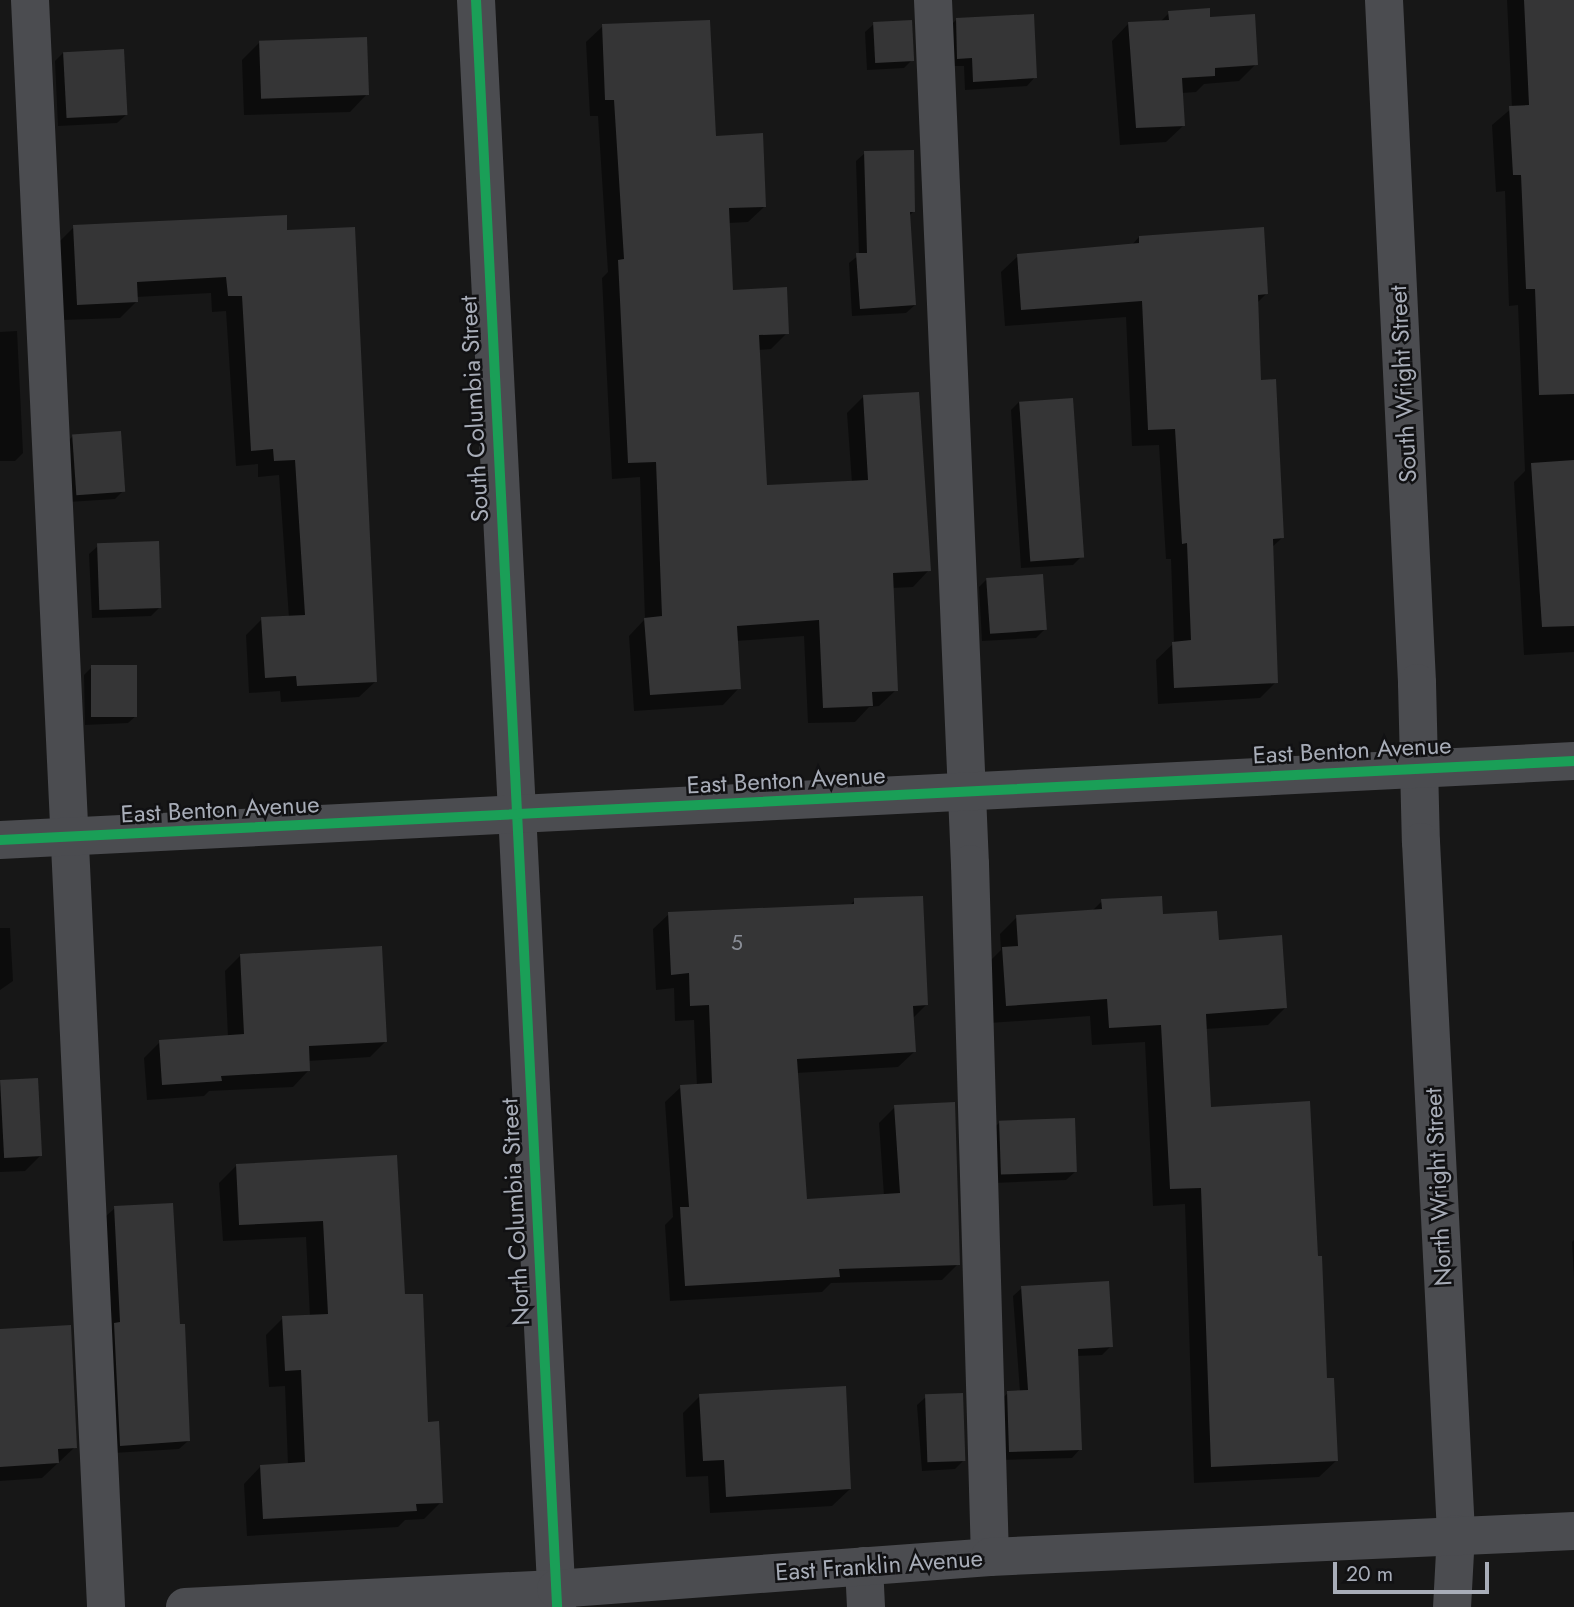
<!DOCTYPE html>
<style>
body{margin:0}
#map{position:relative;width:1574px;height:1607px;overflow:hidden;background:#171717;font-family:Jost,sans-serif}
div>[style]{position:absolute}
.shadow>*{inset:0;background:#0007}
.building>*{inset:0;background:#353536;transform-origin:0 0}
.minor>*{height:38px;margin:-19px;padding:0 19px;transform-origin:19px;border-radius:19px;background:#4b4c50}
.cycleway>*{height:10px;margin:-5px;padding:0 5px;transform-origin:5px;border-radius:5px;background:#1a9f57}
span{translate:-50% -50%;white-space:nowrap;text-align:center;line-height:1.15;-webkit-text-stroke:5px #111113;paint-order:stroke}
.number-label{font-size:21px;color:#8b8f98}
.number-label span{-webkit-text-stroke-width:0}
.street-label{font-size:24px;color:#a8adb8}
.scale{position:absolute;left:1333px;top:1562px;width:156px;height:32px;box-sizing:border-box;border:4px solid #a8adb8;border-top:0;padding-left:9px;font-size:21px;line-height:24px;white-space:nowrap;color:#a8adb8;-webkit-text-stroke:5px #111113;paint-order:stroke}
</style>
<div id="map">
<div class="shadow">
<i style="clip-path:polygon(1507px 0,1574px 0,1574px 652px,1524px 655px,1514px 482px,1525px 471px,1518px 305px,1509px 306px,1505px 191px,1496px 192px,1492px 125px,1512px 108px)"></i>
<i style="clip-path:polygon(1169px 13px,1209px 19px,1256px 64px,1239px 81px,1204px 84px,1196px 92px,1182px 93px,1184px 125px,1166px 142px,1120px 145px,1112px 41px,1129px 23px,1160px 22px)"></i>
<i style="clip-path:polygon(956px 20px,1035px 77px,1027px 86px,965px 90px,964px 66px,950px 66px,948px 28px)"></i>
<i style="clip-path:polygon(874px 24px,912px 60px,904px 68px,867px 70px,865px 32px)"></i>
<i style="clip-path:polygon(603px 26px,714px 138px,765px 206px,748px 222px,728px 223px,732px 292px,787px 333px,771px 349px,758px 350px,766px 487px,852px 483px,847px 413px,863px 397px,929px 570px,913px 587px,892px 588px,896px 690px,879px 706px,869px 707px,855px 722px,808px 723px,804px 636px,736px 641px,739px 688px,723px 705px,634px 711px,629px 636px,645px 619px,640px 477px,612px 479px,602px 278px,608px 272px,598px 116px,590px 116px,586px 42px)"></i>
<i style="clip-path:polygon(260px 42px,367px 94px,350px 112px,244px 115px,242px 60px)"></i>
<i style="clip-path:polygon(63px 53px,126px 115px,117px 123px,58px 126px,55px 61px)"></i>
<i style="clip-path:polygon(865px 153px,914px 211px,909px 216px,915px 305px,906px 313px,852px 316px,849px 263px,859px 255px,856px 161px)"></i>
<i style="clip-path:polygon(74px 227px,286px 232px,376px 681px,359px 697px,281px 702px,280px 691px,249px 693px,246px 635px,262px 619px,289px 618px,279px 475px,258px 477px,258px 464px,236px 466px,226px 311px,212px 312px,211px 293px,136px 297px,136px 302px,120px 318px,62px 320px,58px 243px)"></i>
<i style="clip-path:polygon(1139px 237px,1266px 294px,1256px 304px,1260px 382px,1282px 538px,1271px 548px,1276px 682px,1260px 698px,1158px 704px,1156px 660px,1174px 643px,1171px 559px,1166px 559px,1159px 445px,1132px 446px,1126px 317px,1005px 326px,1001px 272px,1018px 256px,1131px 246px)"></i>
<i style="clip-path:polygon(17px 331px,23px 453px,15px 461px,0 461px,0 332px)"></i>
<i style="clip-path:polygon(1019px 402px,1081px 557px,1073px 565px,1021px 568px,1011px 410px)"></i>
<i style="clip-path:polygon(73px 436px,123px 491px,115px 499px,68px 502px,65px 444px)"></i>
<i style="clip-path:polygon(98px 546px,160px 607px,151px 616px,92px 618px,89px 554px)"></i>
<i style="clip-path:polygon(987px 579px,1045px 629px,1036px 638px,982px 641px,979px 587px)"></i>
<i style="clip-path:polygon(92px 667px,137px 715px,128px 723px,85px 725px,84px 675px)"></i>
<i style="clip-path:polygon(855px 900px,927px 1004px,912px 1019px,914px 1052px,898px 1067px,796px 1073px,806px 1201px,884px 1196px,879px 1123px,895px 1107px,958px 1264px,942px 1280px,831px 1283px,822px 1292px,670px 1301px,665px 1225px,673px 1217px,665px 1102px,681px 1087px,697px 1086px,694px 1020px,675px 1021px,674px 988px,656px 990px,653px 929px,669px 914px,849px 906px)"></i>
<i style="clip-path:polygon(1102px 901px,1161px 916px,1217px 942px,1285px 1008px,1268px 1025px,1205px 1029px,1209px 1109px,1326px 1380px,1337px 1460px,1319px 1477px,1194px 1483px,1185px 1204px,1153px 1206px,1145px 1042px,1092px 1045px,1090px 1016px,989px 1023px,985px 966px,1001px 950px,1000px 934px,1017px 917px,1092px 911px)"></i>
<i style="clip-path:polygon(0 928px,10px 928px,13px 981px,0 990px)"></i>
<i style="clip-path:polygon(241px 955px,386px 1041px,370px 1057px,308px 1061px,308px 1071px,293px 1087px,209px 1091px,204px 1096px,147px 1100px,144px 1058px,160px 1042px,228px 1037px,225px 971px)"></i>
<i style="clip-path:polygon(0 1081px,40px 1156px,25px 1171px,0 1172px)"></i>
<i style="clip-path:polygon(1000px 1122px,1075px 1172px,1066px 1180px,993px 1183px,992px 1130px)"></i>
<i style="clip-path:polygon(396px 1157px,403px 1296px,441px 1502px,424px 1519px,405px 1520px,398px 1527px,247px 1536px,244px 1484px,261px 1466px,288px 1465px,285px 1386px,269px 1387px,266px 1335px,283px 1318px,310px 1317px,306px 1237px,223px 1241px,219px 1183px,237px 1165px)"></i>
<i style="clip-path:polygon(115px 1208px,188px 1441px,179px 1449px,113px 1453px,107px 1333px,112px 1327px,106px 1216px)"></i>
<i style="clip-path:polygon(1574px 1240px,1574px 1278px,1572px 1242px)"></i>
<i style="clip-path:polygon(1022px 1288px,1111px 1346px,1102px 1355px,1076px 1356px,1080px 1449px,1072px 1458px,1001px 1460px,999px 1401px,1008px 1393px,1020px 1392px,1013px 1296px)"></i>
<i style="clip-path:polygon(0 1331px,75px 1447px,42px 1478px,0 1481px)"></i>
<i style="clip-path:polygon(700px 1396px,850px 1489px,832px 1506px,710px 1513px,708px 1476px,686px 1477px,683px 1413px)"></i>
<i style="clip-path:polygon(926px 1397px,964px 1460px,955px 1469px,922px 1471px,917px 1405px)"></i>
</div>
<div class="building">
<i style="clip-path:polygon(1524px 0,1574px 0,1574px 394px,1539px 395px,1535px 289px,1526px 289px,1521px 175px,1513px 175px,1509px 106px,1529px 105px)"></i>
<i style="clip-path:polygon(1210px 8px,1210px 17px,1255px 14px,1258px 65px,1215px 68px,1215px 76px,1182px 78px,1185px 126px,1136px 128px,1128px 22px,1169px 20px,1168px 11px)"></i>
<i style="clip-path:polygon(1034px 14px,1037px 78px,973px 82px,972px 58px,957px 59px,956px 18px)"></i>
<i style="clip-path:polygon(710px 20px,716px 136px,763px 133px,766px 207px,729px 208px,733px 290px,787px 287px,789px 334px,759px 335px,767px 485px,868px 480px,863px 395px,919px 392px,931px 571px,893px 573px,898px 691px,872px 692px,873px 706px,823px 708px,819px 620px,737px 626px,741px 689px,650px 695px,644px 618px,662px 616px,656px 462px,628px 463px,618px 260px,624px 259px,614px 100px,605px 100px,602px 24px)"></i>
<i style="left:912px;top:20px;width:41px;height:39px;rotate:87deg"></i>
<i style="left:367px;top:37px;width:58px;height:108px;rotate:88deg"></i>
<i style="left:124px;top:49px;width:66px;height:61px;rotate:87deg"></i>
<i style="clip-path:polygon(914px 150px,915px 212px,910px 212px,916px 305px,860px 309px,856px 253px,867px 253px,864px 151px)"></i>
<i style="clip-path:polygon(287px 215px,287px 230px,355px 227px,377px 682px,297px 686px,296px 676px,265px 678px,261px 617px,305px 615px,295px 460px,274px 461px,273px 449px,251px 451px,242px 296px,228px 296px,226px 277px,137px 282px,138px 302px,77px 305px,73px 225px)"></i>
<i style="clip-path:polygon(1264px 227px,1268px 294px,1258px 295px,1261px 380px,1276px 379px,1284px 538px,1273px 539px,1278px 683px,1174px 688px,1172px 642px,1191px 640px,1187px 543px,1182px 544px,1175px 429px,1148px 430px,1142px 301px,1021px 310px,1017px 254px,1139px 243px,1139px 236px)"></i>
<i style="left:1073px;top:398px;width:160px;height:54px;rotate:86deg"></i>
<i style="left:121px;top:431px;width:61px;height:49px;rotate:86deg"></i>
<i style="clip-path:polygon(1574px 460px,1574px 626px,1542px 627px,1531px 463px)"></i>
<i style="left:159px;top:541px;width:67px;height:62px;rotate:88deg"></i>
<i style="left:1043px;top:574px;width:56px;height:57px;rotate:86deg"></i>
<i style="left:91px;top:665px;width:46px;height:52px"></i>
<i style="clip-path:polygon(923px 896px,928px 1005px,913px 1006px,916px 1052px,797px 1059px,807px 1199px,900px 1193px,894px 1105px,955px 1102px,960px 1265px,839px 1269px,840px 1277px,685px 1286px,680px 1207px,689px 1207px,680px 1085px,712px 1083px,709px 1005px,690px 1006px,689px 973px,671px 975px,668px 912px,854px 904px,854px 898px)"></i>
<i style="clip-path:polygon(1162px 896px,1163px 914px,1217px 911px,1219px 940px,1282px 935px,1287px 1008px,1206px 1014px,1211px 1107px,1310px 1101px,1318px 1256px,1322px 1256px,1327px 1378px,1334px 1378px,1338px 1461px,1211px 1467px,1201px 1188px,1170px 1189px,1161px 1025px,1109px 1028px,1107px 999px,1006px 1006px,1002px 947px,1018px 946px,1016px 915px,1102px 909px,1101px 899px)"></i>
<i style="clip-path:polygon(382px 946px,387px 1042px,309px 1046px,310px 1071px,221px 1076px,222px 1081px,162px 1085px,159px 1040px,244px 1034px,240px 954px)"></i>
<i style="left:38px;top:1078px;width:78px;height:38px;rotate:87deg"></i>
<i style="left:1075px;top:1118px;width:54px;height:76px;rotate:88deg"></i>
<i style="clip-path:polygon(397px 1155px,405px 1294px,423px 1294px,428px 1422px,439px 1421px,443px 1503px,416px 1504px,417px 1511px,263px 1519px,260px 1465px,305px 1462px,301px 1370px,285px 1371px,282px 1316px,328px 1314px,323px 1221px,239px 1225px,236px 1164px)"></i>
<i style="clip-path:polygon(173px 1203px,180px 1324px,185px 1324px,190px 1441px,120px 1446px,114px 1323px,120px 1322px,114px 1206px)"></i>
<i style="clip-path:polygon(1109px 1281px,1113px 1347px,1078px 1349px,1082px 1450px,1009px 1452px,1007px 1391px,1028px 1390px,1021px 1286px)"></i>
<i style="clip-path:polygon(71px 1325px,77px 1448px,58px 1449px,59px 1463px,0 1467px,0 1329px)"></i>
<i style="clip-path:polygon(846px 1386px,851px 1489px,726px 1497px,724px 1460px,703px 1461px,699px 1394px)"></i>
<i style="left:963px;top:1393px;width:68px;height:38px;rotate:88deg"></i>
</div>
<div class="minor">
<i style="left:30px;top:0;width:1609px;rotate:87.29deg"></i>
<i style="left:476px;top:0;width:1609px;rotate:87.11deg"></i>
<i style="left:933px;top:0;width:865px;rotate:87.55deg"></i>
<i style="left:970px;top:864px;width:693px;rotate:88.35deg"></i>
<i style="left:1384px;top:0;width:684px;rotate:87.23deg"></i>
<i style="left:1417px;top:683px;width:159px;rotate:88.6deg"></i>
<i style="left:1421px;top:842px;width:693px;rotate:87.1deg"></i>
<i style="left:1456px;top:1534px;width:73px;rotate:93.1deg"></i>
<i style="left:0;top:840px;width:1576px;rotate:-2.87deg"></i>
<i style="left:864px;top:1566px;width:41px;rotate:87.2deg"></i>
<i style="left:185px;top:1607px;width:371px;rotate:-2.8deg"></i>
<i style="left:556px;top:1589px;width:435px;rotate:-4.2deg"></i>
<i style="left:990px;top:1557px;width:585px;rotate:-2.55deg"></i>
</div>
<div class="cycleway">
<i style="left:476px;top:0;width:1609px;rotate:87.11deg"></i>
<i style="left:0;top:840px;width:1576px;rotate:-2.87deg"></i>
</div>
<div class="number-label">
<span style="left:737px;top:943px">5</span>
</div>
<div class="street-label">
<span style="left:1403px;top:384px;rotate:-93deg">South Wright Street</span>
<span style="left:474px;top:409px;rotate:-93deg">South Columbia Street</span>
<span style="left:1352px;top:750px;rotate:-3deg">East Benton Avenue</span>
<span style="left:786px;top:780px;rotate:-3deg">East Benton Avenue</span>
<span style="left:220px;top:809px;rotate:-3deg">East Benton Avenue</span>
<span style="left:1438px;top:1187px;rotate:-93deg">North Wright Street</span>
<span style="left:515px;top:1212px;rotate:-93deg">North Columbia Street</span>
<span style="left:879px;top:1565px;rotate:-4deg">East Franklin Avenue</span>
</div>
<div class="scale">20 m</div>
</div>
